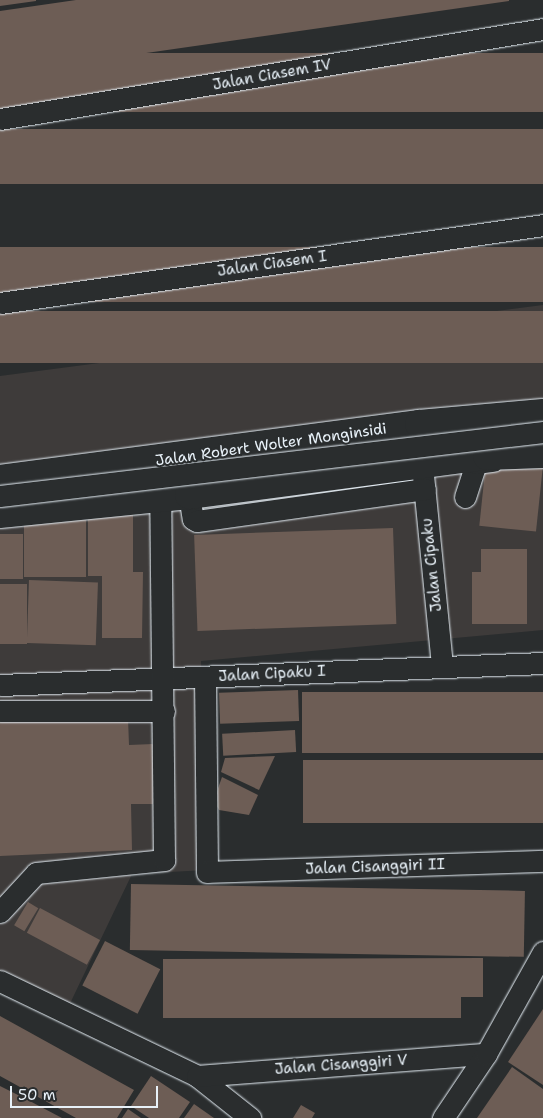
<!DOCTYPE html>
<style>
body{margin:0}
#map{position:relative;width:543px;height:1118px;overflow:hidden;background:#2a2d2e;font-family:"Shantell Sans",sans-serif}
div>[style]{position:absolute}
.built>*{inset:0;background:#3e3b3a}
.building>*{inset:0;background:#6d5d55;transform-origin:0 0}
.roads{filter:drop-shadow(0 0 1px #e8f1f8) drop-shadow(0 0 1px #e8f1f8)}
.minor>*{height:21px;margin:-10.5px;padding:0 10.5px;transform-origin:10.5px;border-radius:10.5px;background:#2a2d2e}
.major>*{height:28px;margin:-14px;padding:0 14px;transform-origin:14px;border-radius:14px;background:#2a2d2e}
.bridges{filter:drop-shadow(0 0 1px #e8f1f8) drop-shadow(0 0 1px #e8f1f8)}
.minor-bridge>*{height:21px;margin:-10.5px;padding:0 10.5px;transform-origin:10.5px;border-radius:10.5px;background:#2a2d2e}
span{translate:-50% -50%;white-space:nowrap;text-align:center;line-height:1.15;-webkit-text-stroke:4px #2a2d2e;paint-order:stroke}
.street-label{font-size:15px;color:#e8f1f8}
.scale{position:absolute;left:10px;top:1086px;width:148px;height:22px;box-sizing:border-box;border:2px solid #e8f1f8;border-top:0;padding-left:6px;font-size:15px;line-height:18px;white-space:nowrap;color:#e8f1f8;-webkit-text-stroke:4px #2a2d2e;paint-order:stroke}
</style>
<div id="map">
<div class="built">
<i style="clip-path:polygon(543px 305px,543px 630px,201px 661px,207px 870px,132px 874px,64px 1016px,0 986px,0 376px)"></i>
</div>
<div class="building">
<i style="clip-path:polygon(0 0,36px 0,36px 1px,0 6px)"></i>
<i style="clip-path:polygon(76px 0,509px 0,509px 1px,0 74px,0 11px)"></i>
<i style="left:543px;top:53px;width:59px;height:550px;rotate:90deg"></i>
<i style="left:543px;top:129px;width:55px;height:549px;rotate:90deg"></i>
<i style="left:543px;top:247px;width:55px;height:547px;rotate:90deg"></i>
<i style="left:543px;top:311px;width:52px;height:548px;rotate:90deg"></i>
<i style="left:486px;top:462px;width:57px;height:64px;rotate:6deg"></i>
<i style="clip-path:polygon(88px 512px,133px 512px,133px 572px,143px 572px,142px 638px,102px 638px,102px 576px,88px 576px)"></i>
<i style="left:24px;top:520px;width:62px;height:57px"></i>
<i style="left:393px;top:528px;width:96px;height:199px;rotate:88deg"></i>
<i style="left:23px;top:534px;width:45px;height:23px;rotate:90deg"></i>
<i style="clip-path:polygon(481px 549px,527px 549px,527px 624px,472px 624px,472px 572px,481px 572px)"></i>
<i style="left:29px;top:580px;width:69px;height:63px;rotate:2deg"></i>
<i style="left:0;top:584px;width:27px;height:60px"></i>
<i style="left:298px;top:690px;width:31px;height:79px;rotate:88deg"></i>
<i style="left:543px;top:692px;width:61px;height:241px;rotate:90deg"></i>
<i style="clip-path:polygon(0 718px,128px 718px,129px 745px,153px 744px,153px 804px,131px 804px,132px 850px,0 856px)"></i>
<i style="left:295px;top:730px;width:22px;height:73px;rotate:87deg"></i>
<i style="clip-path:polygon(275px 756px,259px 790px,221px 772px,225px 758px)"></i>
<i style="left:543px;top:760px;width:63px;height:240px;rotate:90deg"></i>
<i style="clip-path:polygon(222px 777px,258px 795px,249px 815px,219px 810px,214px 800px)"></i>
<i style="left:131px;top:884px;width:394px;height:66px;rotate:1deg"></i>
<i style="left:28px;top:902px;width:12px;height:27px;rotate:31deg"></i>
<i style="left:40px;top:908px;width:68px;height:28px;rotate:28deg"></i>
<i style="left:105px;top:941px;width:62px;height:50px;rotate:27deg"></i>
<i style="clip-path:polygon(483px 958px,483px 997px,461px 997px,461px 1018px,163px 1018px,163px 959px)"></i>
<i style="clip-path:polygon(543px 1009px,543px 1085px,508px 1062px)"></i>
<i style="clip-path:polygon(0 1016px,134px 1090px,117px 1118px,76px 1118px,0 1076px)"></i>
<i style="clip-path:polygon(512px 1067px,543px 1089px,543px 1118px,477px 1118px)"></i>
<i style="clip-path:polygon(151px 1076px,190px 1102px,179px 1118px,149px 1118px,131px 1106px)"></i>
<i style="clip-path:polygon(0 1086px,24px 1098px,62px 1118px,0 1118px)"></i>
<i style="clip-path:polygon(194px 1104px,214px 1118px,184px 1118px)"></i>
<i style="clip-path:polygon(301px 1105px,315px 1113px,312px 1118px,293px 1118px)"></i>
<i style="clip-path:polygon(128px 1109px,141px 1118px,122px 1118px)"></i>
</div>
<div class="roads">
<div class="minor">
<i style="left:0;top:119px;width:550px;rotate:-9.41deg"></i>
<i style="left:0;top:303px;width:549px;rotate:-8.17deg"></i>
<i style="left:423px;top:475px;width:192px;rotate:84.3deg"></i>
<i style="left:189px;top:495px;width:24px;rotate:81deg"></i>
<i style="left:193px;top:519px;width:4px;rotate:27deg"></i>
<i style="left:197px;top:521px;width:230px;rotate:-8deg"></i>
<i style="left:465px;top:497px;width:36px;rotate:-72deg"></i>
<i style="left:476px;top:463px;width:17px;rotate:-7deg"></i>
<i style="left:205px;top:677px;width:195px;rotate:89.4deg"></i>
<i style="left:207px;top:872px;width:336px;rotate:-1.9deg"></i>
<i style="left:0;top:685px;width:543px;rotate:-2.32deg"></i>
<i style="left:0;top:711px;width:164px"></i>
<i style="left:0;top:912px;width:53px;rotate:-47.3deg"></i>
<i style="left:36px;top:873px;width:129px;rotate:-5.8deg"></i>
<i style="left:164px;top:860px;width:361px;rotate:-90.6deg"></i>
<i style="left:0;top:981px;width:219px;rotate:25.7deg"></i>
<i style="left:197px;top:1076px;width:68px;rotate:38.4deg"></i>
<i style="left:197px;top:1076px;width:290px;rotate:-4.4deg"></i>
<i style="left:443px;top:1118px;width:77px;rotate:-56.1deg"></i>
<i style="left:486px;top:1054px;width:117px;rotate:-60.8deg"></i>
</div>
<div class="major">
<i style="left:0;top:479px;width:423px;rotate:-7.5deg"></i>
<i style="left:419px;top:424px;width:124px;rotate:-5.1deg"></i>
<i style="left:0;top:514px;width:190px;rotate:-5.7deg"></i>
<i style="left:189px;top:495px;width:301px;rotate:-7.5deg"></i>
<i style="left:487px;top:456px;width:56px;rotate:-2deg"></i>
</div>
</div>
<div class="bridges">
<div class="minor-bridge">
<i style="left:0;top:496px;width:547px;rotate:-6.72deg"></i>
</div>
</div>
<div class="street-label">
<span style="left:272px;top:75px;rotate:-10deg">Jalan Ciasem IV</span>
<span style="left:272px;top:264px;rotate:-8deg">Jalan Ciasem I</span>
<span style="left:271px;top:445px;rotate:-8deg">Jalan Robert Wolter Monginsidi</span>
<span style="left:432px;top:565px;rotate:-96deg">Jalan Cipaku</span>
<span style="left:272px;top:674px;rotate:-3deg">Jalan Cipaku I</span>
<span style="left:375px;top:867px;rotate:-2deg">Jalan Cisanggiri II</span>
<span style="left:341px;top:1065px;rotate:-4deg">Jalan Cisanggiri V</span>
</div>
<div class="scale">50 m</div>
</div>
